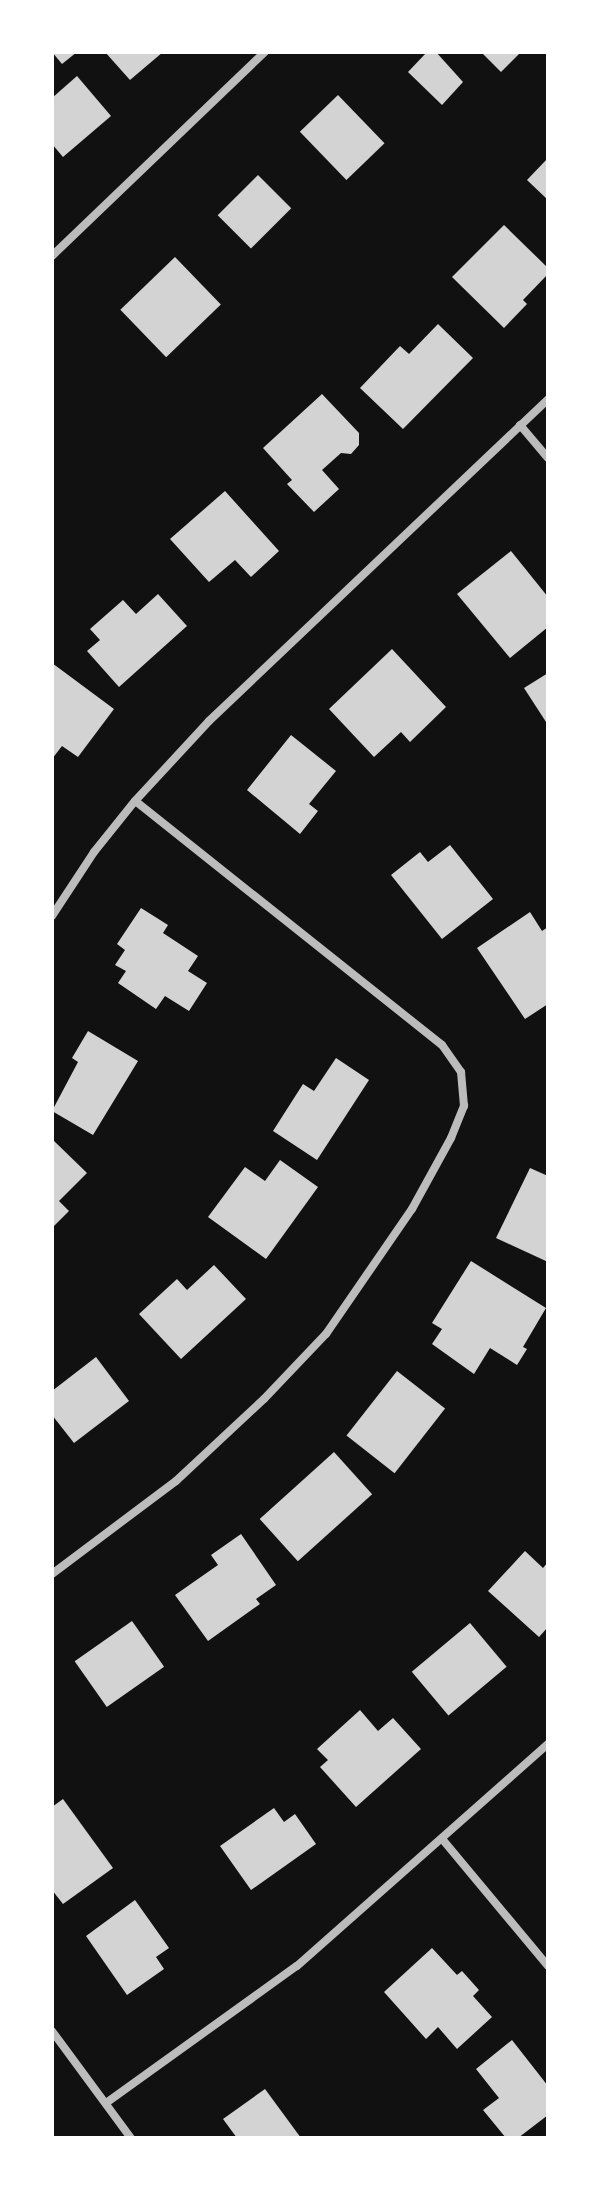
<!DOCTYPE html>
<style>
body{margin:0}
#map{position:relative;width:600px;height:2190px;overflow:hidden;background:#111;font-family:Rubik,sans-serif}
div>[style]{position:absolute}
.building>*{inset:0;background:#d3d3d3;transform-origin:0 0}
.minor>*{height:8px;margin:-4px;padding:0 4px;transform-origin:4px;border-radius:4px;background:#bcbcbc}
span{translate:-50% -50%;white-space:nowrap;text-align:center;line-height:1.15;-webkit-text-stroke:6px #fff;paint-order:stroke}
.frame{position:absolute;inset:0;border:54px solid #fff;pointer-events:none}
</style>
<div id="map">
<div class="building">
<i style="clip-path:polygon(52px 52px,77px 52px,62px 64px)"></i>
<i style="clip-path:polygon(105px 52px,163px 52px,130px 80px)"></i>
<i style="clip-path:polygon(427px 52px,436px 52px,463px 82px,442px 105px,408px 72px)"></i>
<i style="clip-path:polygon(481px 52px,521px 52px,501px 72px)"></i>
<i style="clip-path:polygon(77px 76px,111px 116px,63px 157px,52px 144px,52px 98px)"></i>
<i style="left:338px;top:95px;width:67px;height:53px;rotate:46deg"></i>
<i style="clip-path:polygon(548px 158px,548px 200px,527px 180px)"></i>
<i style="left:258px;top:175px;width:47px;height:57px;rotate:45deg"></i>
<i style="clip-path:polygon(504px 225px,548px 268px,548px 274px,523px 300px,527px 304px,504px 328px,452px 277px)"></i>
<i style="left:175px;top:257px;width:66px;height:76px;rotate:46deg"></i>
<i style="clip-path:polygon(438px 324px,473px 358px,403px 429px,360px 388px,400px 346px,409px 354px)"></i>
<i style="clip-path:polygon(322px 394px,359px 433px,359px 445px,351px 454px,341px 453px,322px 470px,339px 489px,314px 512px,287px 484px,292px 480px,263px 448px)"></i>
<i style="clip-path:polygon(225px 491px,279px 551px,251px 577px,235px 560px,209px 582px,170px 539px)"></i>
<i style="clip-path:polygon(511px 551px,548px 597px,548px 627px,510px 658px,457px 594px)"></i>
<i style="clip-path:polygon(158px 594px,187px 626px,119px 687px,87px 651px,100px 640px,90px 629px,123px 600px,136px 614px)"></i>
<i style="clip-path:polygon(392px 649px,446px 707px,410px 742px,401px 732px,374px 757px,329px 709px)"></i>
<i style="clip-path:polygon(52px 663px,114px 709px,78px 757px,62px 746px,52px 759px)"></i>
<i style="clip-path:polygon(548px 673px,548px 725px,524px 688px)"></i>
<i style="clip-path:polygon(291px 735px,336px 771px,309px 804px,318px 811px,300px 834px,247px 790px)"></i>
<i style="clip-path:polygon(450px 845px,493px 899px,442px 939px,391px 875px,420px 852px,428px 862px)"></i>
<i style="clip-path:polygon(141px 908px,168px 925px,163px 933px,198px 956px,188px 971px,207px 983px,189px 1011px,165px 996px,156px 1009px,118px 983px,126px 971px,115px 965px,125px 950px,117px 944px)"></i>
<i style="clip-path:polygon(530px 912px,542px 931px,548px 927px,548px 1004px,525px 1019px,477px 948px)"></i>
<i style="clip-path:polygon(88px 1031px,138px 1061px,93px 1135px,52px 1111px,78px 1062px,72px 1058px)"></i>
<i style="clip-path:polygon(336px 1058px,369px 1080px,317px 1160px,273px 1131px,303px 1084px,314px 1091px)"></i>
<i style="clip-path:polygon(52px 1139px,87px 1173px,59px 1201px,69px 1211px,52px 1228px)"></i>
<i style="clip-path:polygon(280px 1160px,318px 1187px,266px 1259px,208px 1217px,245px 1167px,265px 1181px)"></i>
<i style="clip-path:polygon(530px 1168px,548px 1176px,548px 1262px,496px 1238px)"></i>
<i style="clip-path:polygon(471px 1261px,546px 1308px,523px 1347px,527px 1349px,517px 1365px,490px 1348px,474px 1374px,432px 1344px,442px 1329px,432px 1323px)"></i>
<i style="clip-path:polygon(214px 1265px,246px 1299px,181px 1359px,139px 1314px,177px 1279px,187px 1290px)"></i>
<i style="clip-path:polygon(96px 1357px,129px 1401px,74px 1443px,52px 1415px,52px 1391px)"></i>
<i style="left:397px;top:1371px;width:61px;height:82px;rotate:38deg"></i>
<i style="left:334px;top:1452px;width:57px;height:100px;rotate:48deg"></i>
<i style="clip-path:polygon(241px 1534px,276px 1585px,256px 1599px,260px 1604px,208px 1641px,175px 1595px,218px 1565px,211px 1555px)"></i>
<i style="clip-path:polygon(525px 1551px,543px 1568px,548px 1562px,548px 1627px,539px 1637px,488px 1591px)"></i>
<i style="left:132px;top:1621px;width:56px;height:70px;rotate:55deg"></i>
<i style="left:470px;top:1623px;width:57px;height:76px;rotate:50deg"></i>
<i style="clip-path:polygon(360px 1710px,378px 1731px,393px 1718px,421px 1749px,356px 1807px,320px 1767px,328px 1760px,317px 1749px)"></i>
<i style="clip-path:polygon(63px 1799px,113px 1868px,63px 1904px,52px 1890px,52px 1807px)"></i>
<i style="clip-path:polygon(274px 1808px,284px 1822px,295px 1814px,316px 1844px,251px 1890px,220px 1846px)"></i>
<i style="clip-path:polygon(135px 1900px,169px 1948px,156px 1957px,164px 1969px,127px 1995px,86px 1936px)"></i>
<i style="clip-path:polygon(432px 1948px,457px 1975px,462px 1971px,479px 1990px,473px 1996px,492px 2017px,457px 2049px,438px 2027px,426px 2039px,384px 1992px)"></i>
<i style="clip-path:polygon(512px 2040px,548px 2086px,548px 2115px,518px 2138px,506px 2138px,483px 2110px,499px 2098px,476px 2069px)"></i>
<i style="clip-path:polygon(265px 2089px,301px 2138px,237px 2138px,223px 2119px)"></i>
</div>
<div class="minor">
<i style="left:52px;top:256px;width:295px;rotate:-43.8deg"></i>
<i style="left:520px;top:425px;width:43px;rotate:49.7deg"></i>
<i style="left:52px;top:916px;width:77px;rotate:-56.7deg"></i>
<i style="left:94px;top:852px;width:65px;rotate:-51.2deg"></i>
<i style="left:135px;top:801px;width:109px;rotate:-47.2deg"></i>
<i style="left:209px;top:721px;width:468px;rotate:-43.5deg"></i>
<i style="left:52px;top:1574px;width:155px;rotate:-36.9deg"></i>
<i style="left:176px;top:1481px;width:120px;rotate:-43deg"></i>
<i style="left:264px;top:1399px;width:90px;rotate:-46.4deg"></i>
<i style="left:326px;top:1334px;width:152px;rotate:-55.5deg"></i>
<i style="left:412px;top:1209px;width:81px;rotate:-61.2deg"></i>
<i style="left:451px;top:1138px;width:35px;rotate:-68deg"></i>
<i style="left:464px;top:1106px;width:34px;rotate:-95deg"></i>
<i style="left:461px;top:1072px;width:33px;rotate:-125deg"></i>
<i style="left:442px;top:1045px;width:392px;rotate:-141.5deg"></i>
<i style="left:443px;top:1840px;width:164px;rotate:50.2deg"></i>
<i style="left:52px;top:2031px;width:133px;rotate:53.6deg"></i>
<i style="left:106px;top:2103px;width:235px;rotate:-35.7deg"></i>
<i style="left:297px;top:1966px;width:335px;rotate:-41.5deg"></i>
</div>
<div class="frame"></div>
</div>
